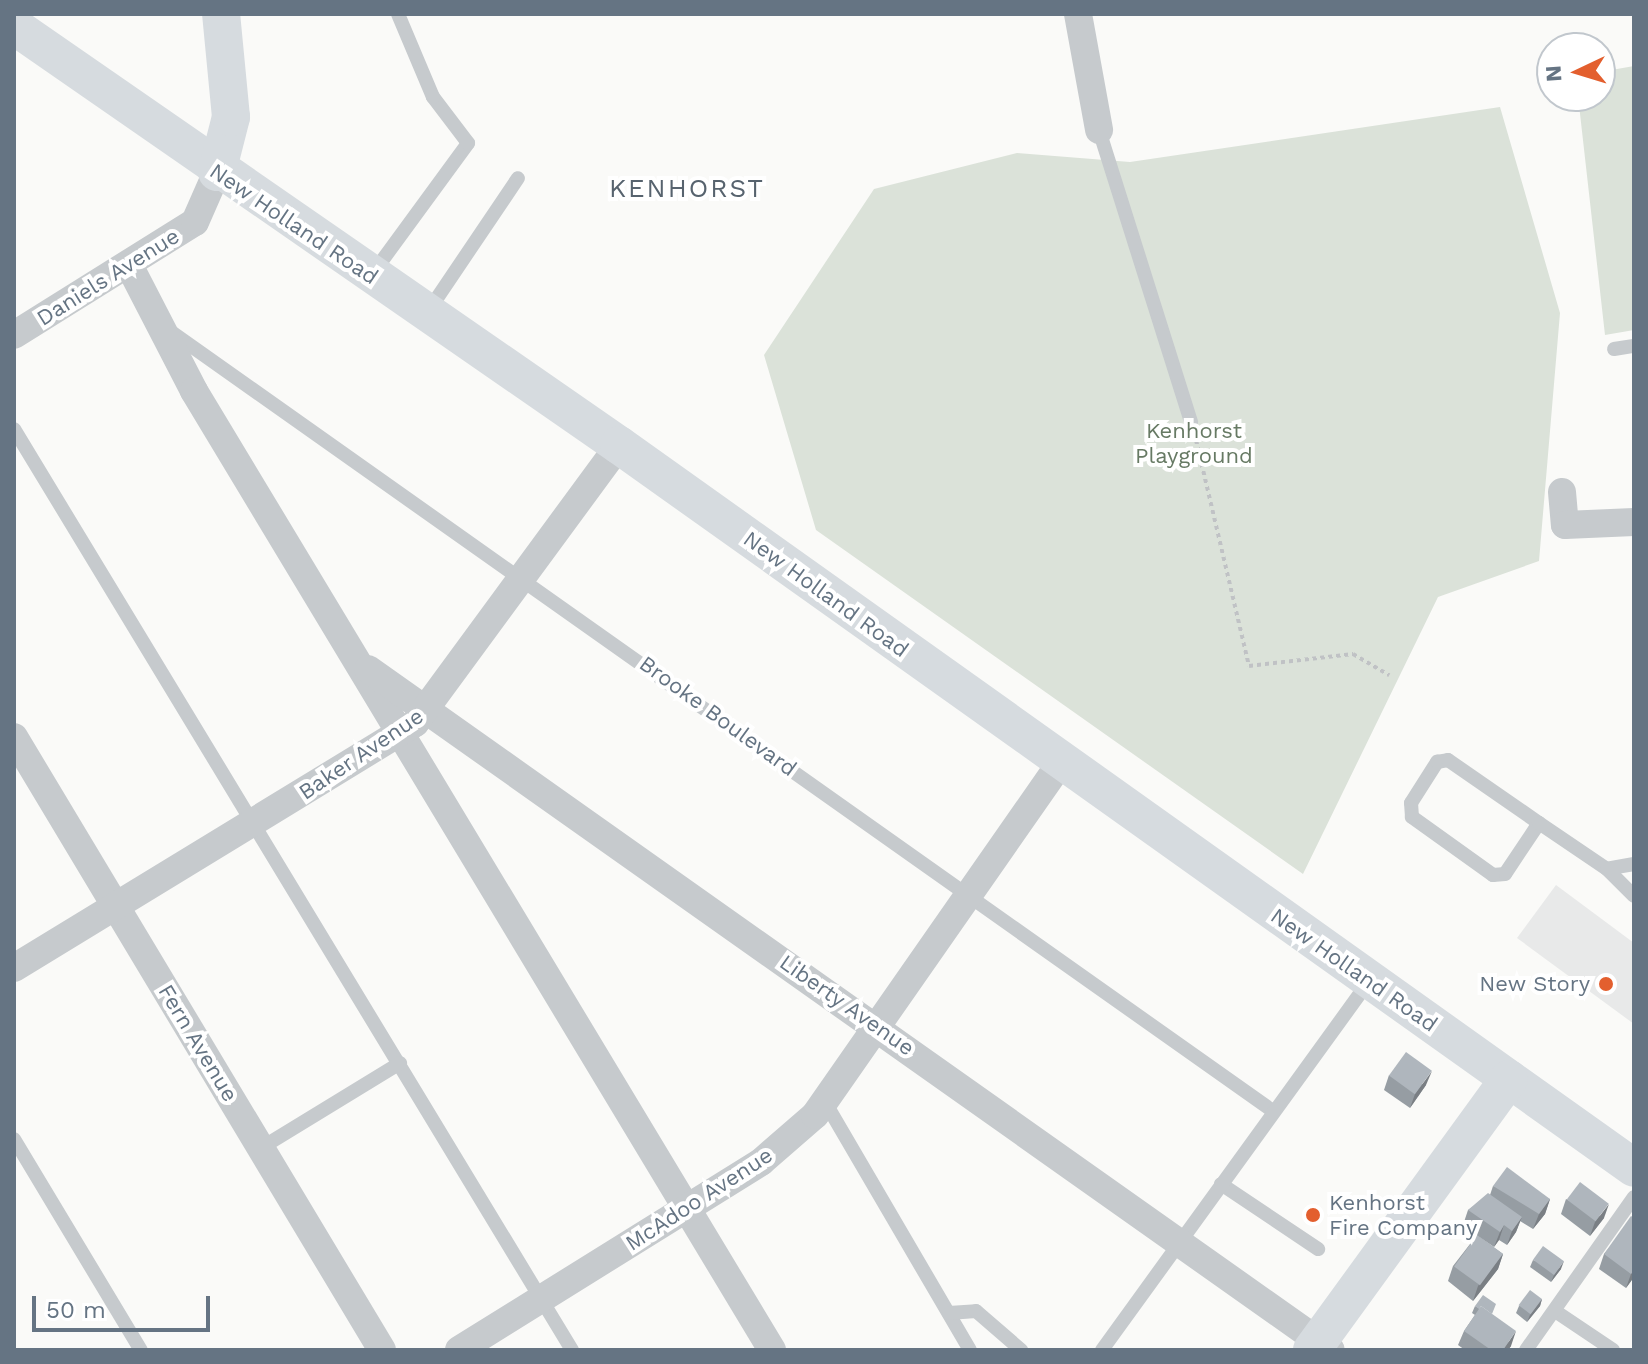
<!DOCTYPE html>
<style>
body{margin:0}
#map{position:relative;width:1648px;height:1364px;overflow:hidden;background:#fafaf8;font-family:"Work Sans",sans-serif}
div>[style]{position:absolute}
.built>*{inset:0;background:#e8e9e9}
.green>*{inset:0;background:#dbe2d9}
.path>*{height:4px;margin-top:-2px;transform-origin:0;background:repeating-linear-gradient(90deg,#c0c2c5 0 4px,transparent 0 8px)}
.lane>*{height:14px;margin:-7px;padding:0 7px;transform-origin:7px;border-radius:7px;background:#c6cacd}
.street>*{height:28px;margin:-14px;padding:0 14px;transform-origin:14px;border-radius:14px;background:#c6cacd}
.secondary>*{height:38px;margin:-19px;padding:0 19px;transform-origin:19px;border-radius:19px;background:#d6dbdf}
.wall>*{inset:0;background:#969da3}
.shaded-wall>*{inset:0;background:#7a7f84}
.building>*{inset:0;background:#afb6bd;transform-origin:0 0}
.dots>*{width:22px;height:22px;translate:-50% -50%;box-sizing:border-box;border:4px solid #fff;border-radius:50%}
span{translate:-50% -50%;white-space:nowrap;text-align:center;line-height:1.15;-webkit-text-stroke:8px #fff;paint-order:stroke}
.street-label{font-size:22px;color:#657483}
.park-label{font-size:22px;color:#677a64}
.poi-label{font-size:22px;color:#657483}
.right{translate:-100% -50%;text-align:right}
.left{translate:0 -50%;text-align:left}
.quarter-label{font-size:26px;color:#57636e;letter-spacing:2px}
.frame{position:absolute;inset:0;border:16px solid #657483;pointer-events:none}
.north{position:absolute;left:1536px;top:32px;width:80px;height:80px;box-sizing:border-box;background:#fff;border:2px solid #c1c7cd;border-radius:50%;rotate:266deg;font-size:22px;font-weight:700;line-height:32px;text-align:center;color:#657483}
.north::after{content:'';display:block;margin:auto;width:28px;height:36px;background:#e35f2e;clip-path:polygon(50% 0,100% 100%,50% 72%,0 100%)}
.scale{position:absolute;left:32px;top:1296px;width:178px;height:36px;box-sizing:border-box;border:4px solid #657483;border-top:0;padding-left:10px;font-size:24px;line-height:28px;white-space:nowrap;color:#657483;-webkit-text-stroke:6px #fff;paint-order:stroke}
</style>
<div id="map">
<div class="built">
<i style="clip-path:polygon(1556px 885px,1634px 943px,1634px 1024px,1517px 938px)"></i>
</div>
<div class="green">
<i style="clip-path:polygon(1634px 66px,1634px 330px,1605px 335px,1578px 96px,1600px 96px,1600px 72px)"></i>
<i style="clip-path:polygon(1500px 107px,1560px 313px,1539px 561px,1438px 597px,1303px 874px,816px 530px,764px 355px,874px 189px,1017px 153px,1130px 162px)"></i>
</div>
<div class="path">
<i style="left:1196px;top:440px;width:232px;rotate:76.8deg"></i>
<i style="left:1249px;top:666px;width:105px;rotate:-6.6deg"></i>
<i style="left:1353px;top:654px;width:42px;rotate:30.3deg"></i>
</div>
<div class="lane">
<i style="left:1099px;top:130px;width:306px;rotate:72.5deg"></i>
<i style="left:373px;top:273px;width:161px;rotate:-53.8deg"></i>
<i style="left:468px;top:143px;width:58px;rotate:-127.3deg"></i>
<i style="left:433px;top:97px;width:90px;rotate:-112.9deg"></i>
<i style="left:429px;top:310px;width:159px;rotate:-56deg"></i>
<i style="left:170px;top:331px;width:1351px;rotate:35.27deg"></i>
<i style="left:1614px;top:349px;width:20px;rotate:-9deg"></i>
<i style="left:14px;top:429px;width:1077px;rotate:58.79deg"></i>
<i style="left:1539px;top:823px;width:61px;rotate:123.7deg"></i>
<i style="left:1505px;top:874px;width:12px;rotate:175deg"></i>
<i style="left:1493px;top:875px;width:100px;rotate:-144.4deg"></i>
<i style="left:1412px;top:817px;width:14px;rotate:-94deg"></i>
<i style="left:1411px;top:803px;width:49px;rotate:-57.6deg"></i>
<i style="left:1437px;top:762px;width:11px;rotate:-10deg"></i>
<i style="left:1448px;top:760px;width:111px;rotate:34.7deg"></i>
<i style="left:1539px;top:823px;width:82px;rotate:34.1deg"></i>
<i style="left:1634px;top:864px;width:27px;rotate:170deg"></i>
<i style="left:1607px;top:869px;width:38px;rotate:45deg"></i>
<i style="left:825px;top:1102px;width:287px;rotate:59.7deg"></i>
<i style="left:14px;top:1139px;width:246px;rotate:59deg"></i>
<i style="left:261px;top:1148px;width:163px;rotate:-31.4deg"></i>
<i style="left:1221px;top:1184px;width:117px;rotate:33.8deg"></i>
<i style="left:1555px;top:1311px;width:70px;rotate:33.9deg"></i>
<i style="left:949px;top:1313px;width:27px;rotate:-4deg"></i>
<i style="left:976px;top:1311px;width:60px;rotate:40.9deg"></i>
<i style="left:1102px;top:1350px;width:455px;rotate:-54.1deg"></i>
<i style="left:1526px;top:1350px;width:187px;rotate:-54.8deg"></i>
</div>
<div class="street">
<i style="left:1078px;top:14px;width:118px;rotate:79.7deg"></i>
<i style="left:129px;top:265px;width:142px;rotate:62.7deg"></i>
<i style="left:194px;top:391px;width:1120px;rotate:58.92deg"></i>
<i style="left:14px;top:335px;width:213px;rotate:-32deg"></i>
<i style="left:195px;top:222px;width:55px;rotate:-66.3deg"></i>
<i style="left:1562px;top:492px;width:33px;rotate:85deg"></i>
<i style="left:1565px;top:525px;width:69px;rotate:-2.5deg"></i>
<i style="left:368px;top:669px;width:1179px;rotate:35.27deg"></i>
<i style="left:14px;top:737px;width:715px;rotate:59.02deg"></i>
<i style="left:14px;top:968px;width:470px;rotate:-31.4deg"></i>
<i style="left:415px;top:723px;width:345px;rotate:-53.7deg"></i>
<i style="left:459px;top:1350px;width:356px;rotate:-31.9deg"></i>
<i style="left:761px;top:1162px;width:72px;rotate:-41deg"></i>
<i style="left:815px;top:1115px;width:428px;rotate:-55.1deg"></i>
</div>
<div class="secondary">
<i style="left:14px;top:26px;width:736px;rotate:34.71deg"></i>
<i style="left:619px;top:445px;width:1246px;rotate:35.46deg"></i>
<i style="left:217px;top:172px;width:57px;rotate:-75.7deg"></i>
<i style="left:231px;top:117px;width:103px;rotate:-95.5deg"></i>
<i style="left:1312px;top:1350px;width:335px;rotate:-54deg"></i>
</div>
<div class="wall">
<i style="clip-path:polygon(1389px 1075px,1426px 1085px,1410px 1108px,1384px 1090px)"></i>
<i style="clip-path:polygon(1493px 1186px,1550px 1199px,1545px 1214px,1533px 1229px,1520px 1221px,1516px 1232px,1507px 1245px,1499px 1240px,1494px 1247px,1478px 1236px,1503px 1254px,1498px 1269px,1473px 1301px,1448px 1281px,1453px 1266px,1477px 1235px,1463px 1225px,1468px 1210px,1490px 1195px)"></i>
<i style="clip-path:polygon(1566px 1199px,1604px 1218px,1590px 1236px,1561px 1214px)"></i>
<i style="clip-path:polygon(1634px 1218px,1634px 1277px,1626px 1288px,1599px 1269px,1604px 1254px)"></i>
<i style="clip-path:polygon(1533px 1260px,1561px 1269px,1551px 1282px,1530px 1267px)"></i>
<i style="clip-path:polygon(1542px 1299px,1540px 1306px,1527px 1322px,1516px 1313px,1519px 1306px)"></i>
<i style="clip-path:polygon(1475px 1306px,1492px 1315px,1511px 1346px,1508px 1350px,1465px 1350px,1458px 1345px,1464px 1331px,1475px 1315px,1472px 1313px)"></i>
</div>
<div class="shaded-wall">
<i style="clip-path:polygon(1432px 1071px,1426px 1085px,1410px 1108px,1415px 1094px)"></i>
<i style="clip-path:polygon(1550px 1199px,1545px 1214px,1533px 1229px,1539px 1214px)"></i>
<i style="clip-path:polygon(1609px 1204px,1604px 1218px,1590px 1236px,1595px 1222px)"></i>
<i style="clip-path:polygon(1522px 1217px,1516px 1232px,1507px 1245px,1512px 1231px)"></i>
<i style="clip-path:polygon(1504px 1225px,1499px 1240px,1494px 1247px,1500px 1232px)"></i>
<i style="clip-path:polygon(1503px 1254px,1498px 1269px,1473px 1301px,1478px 1286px)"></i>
<i style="clip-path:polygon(1564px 1261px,1561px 1269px,1551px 1282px,1554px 1275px)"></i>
<i style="clip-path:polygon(1634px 1270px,1634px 1277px,1626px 1288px,1631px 1274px)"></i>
<i style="clip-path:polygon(1542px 1299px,1540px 1306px,1527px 1322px,1530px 1315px)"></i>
<i style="clip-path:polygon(1516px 1331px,1511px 1346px,1508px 1350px,1503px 1350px)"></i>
</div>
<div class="building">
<i style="left:1406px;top:1052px;width:32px;height:29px;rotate:36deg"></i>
<i style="clip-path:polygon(1507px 1167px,1550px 1199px,1539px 1214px,1493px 1186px)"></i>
<i style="left:1580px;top:1182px;width:36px;height:22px;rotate:37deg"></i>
<i style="clip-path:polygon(1488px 1193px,1522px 1217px,1512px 1231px,1504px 1225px,1500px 1232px,1468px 1210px)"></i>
<i style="clip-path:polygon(1631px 1216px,1634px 1218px,1634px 1270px,1631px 1274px,1604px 1254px)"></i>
<i style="left:1477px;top:1235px;width:32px;height:39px;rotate:36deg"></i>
<i style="left:1543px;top:1246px;width:26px;height:17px;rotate:36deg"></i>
<i style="left:1530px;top:1290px;width:15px;height:19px;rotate:37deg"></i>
<i style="clip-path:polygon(1483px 1295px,1496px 1304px,1492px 1314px,1481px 1306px,1479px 1309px,1475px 1306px)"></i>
<i style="clip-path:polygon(1481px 1306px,1516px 1331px,1503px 1350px,1491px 1350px,1464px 1331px)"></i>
</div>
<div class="dots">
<i style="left:1606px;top:984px;background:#e35f2e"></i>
<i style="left:1313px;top:1215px;background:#e35f2e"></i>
</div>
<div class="street-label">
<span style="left:294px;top:224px;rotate:34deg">New Holland Road</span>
<span style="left:108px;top:277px;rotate:-32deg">Daniels Avenue</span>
<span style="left:826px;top:594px;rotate:36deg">New Holland Road</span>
<span style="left:718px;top:716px;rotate:36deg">Brooke Boulevard</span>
<span style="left:361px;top:754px;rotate:-34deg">Baker Avenue</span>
<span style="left:1354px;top:970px;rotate:35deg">New Holland Road</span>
<span style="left:847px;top:1005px;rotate:35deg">Liberty Avenue</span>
<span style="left:198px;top:1043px;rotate:59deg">Fern Avenue</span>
<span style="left:699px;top:1199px;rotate:-33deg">McAdoo Avenue</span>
</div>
<div class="park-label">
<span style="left:1194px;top:443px">Kenhorst<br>Playground</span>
</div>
<div class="poi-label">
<span class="right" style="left:1590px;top:984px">New Story</span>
<span class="left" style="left:1329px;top:1215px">Kenhorst<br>Fire Company</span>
</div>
<div class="quarter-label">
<span style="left:687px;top:189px">KENHORST</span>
</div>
<div class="frame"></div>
<div class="north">N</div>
<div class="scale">50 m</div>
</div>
